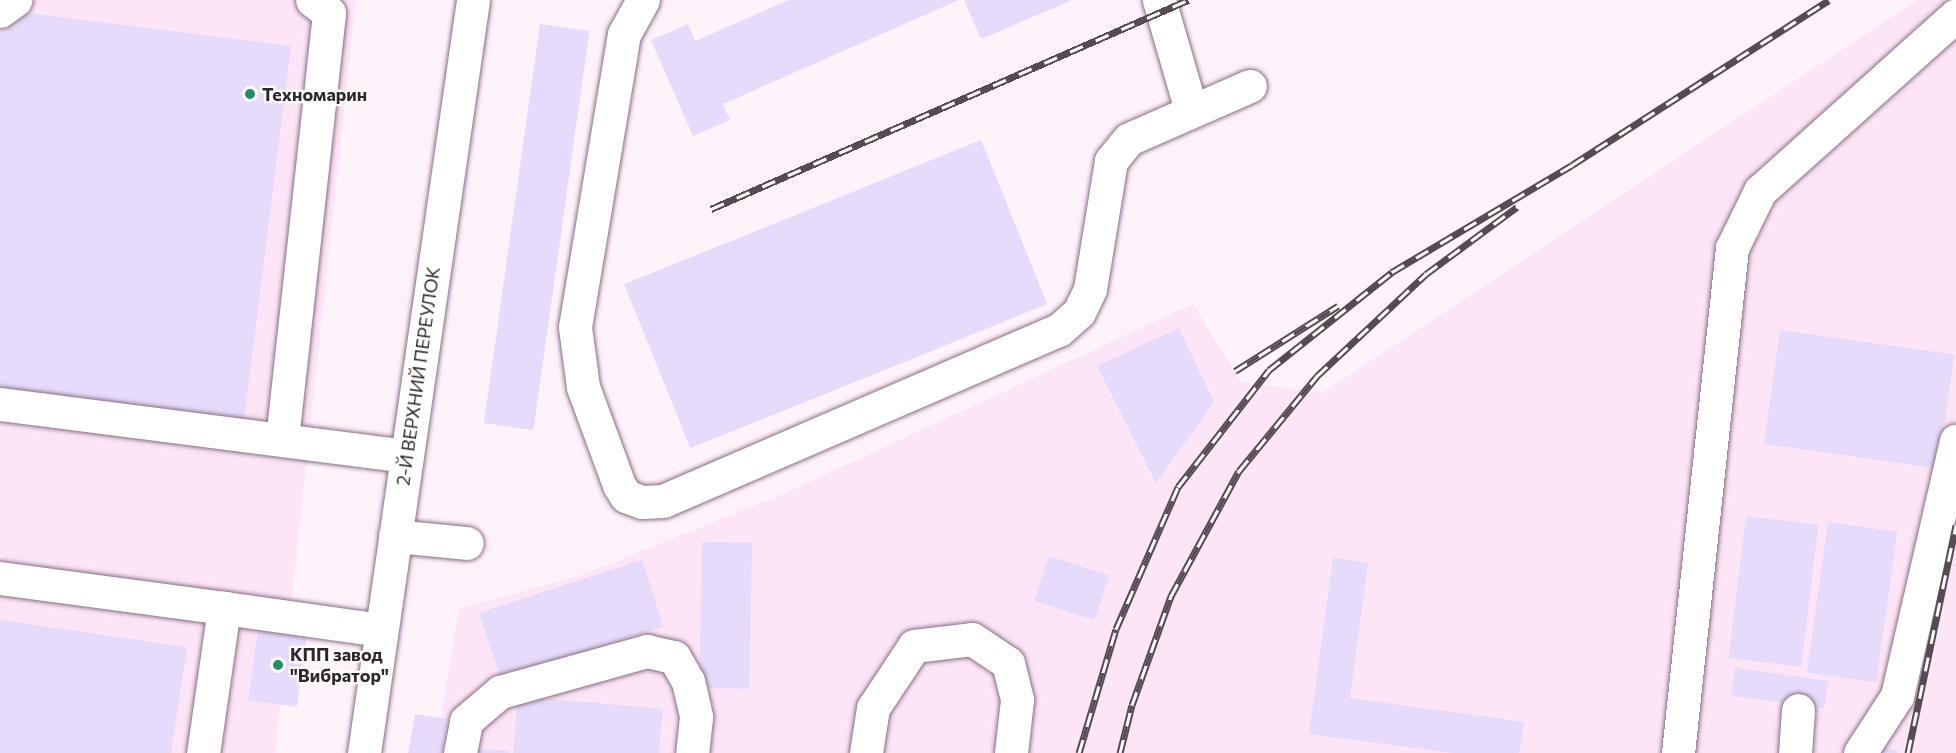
<!DOCTYPE html>
<meta charset="utf-8">
<style>
body{margin:0}
#map{position:relative;width:1956px;height:753px;overflow:hidden;background:#fef2fb;font-family:Commissioner,sans-serif}
div>[style]{position:absolute}
.built>*{inset:0;background:#fce5f6}
.building>*{inset:0;background:#e6dbfb;transform-origin:0 0}
.roads{filter:drop-shadow(0 0 2px #886e82) drop-shadow(0 0 2px #886e82)}
.minor>*{height:33px;margin:-16.5px;padding:0 16.5px;transform-origin:16.5px;border-radius:16.5px;background:#fff}
.rail>*{height:7px;margin-top:-3.5px;transform-origin:0;background:repeating-linear-gradient(90deg,#fff 0 14px,#564b53 0 28px);box-sizing:border-box;border-block:2px solid #564b53}
.dots>*{width:16px;height:16px;translate:-50% -50%;box-sizing:border-box;border:3px solid #fff;border-radius:50%}
span{translate:-50% -50%;white-space:nowrap;text-align:center;line-height:1.15;-webkit-text-stroke:4.5px #fff;paint-order:stroke}
.poi-label{font-size:18px;color:#31262e;font-weight:700}
.left{translate:0 -50%;text-align:left}
.street-label{font-size:18px;color:#31262e}
</style>
<div id="map">
<div class="built">
<i style="clip-path:polygon(0 0,356px 0,275px 753px,0 753px)"></i>
<i style="clip-path:polygon(1917px 0,1956px 0,1956px 753px,426px 753px,441px 718px,459px 609px,582px 575px,781px 495px,1193px 304px,1241px 382px,1322px 393px)"></i>
</div>
<div class="building">
<i style="clip-path:polygon(789px 0,959px 0,723px 104px,730px 120px,693px 136px,651px 40px,688px 24px,695px 41px)"></i>
<i style="clip-path:polygon(964px 0,1072px 0,981px 39px)"></i>
<i style="clip-path:polygon(28px 13px,291px 46px,244px 420px,0 390px,0 34px)"></i>
<i style="left:540px;top:24px;width:50px;height:403px;rotate:8deg"></i>
<i style="left:981px;top:140px;width:177px;height:385px;rotate:68deg"></i>
<i style="clip-path:polygon(1179px 328px,1214px 402px,1156px 483px,1097px 366px)"></i>
<i style="left:1780px;top:330px;width:176px;height:115px;rotate:8deg"></i>
<i style="left:1746px;top:516px;width:73px;height:143px;rotate:7deg"></i>
<i style="left:1828px;top:522px;width:70px;height:152px;rotate:8deg"></i>
<i style="left:702px;top:542px;width:50px;height:146px;rotate:1deg"></i>
<i style="left:1049px;top:556px;width:63px;height:47px;rotate:18deg"></i>
<i style="clip-path:polygon(1333px 558px,1368px 563px,1350px 698px,1524px 722px,1519px 753px,1453px 753px,1309px 734px)"></i>
<i style="left:642px;top:560px;width:70px;height:171px;rotate:72deg"></i>
<i style="clip-path:polygon(0 620px,187px 647px,171px 753px,0 753px)"></i>
<i style="left:259px;top:623px;width:49px;height:78px;rotate:8deg"></i>
<i style="left:1735px;top:668px;width:94px;height:28px;rotate:8deg"></i>
<i style="clip-path:polygon(518px 696px,663px 709px,659px 753px,513px 753px)"></i>
<i style="clip-path:polygon(415px 714px,447px 719px,442px 753px,408px 753px)"></i>
<i style="clip-path:polygon(1872px 746px,1898px 750px,1897px 753px,1870px 753px)"></i>
<i style="clip-path:polygon(472px 748px,509px 751px,509px 753px,471px 753px)"></i>
</div>
<div class="roads">
<div class="minor">
<i style="left:643px;top:0;width:39px;rotate:119deg"></i>
<i style="left:624px;top:34px;width:297px;rotate:99.5deg"></i>
<i style="left:575px;top:327px;width:61px;rotate:82.4deg"></i>
<i style="left:583px;top:387px;width:104px;rotate:69.8deg"></i>
<i style="left:619px;top:485px;width:13px;rotate:58deg"></i>
<i style="left:626px;top:496px;width:17px;rotate:21deg"></i>
<i style="left:642px;top:502px;width:21px;rotate:-3deg"></i>
<i style="left:663px;top:501px;width:431px;rotate:-23.4deg"></i>
<i style="left:1059px;top:330px;width:27px;rotate:-42deg"></i>
<i style="left:1079px;top:312px;width:25px;rotate:-64deg"></i>
<i style="left:1090px;top:289px;width:130px;rotate:-80.7deg"></i>
<i style="left:1111px;top:161px;width:28px;rotate:-51deg"></i>
<i style="left:1129px;top:139px;width:132px;rotate:-23.7deg"></i>
<i style="left:1159px;top:0;width:115px;rotate:73.8deg"></i>
<i style="left:0;top:11px;width:19px;rotate:-36deg"></i>
<i style="left:0;top:404px;width:410px;rotate:7.3deg"></i>
<i style="left:282px;top:439px;width:429px;rotate:-83.7deg"></i>
<i style="left:329px;top:13px;width:21px;rotate:-143deg"></i>
<i style="left:395px;top:536px;width:72px;rotate:5.6deg"></i>
<i style="left:0;top:578px;width:226px;rotate:7.6deg"></i>
<i style="left:224px;top:608px;width:147px;rotate:98.2deg"></i>
<i style="left:224px;top:608px;width:159px;rotate:8deg"></i>
<i style="left:364px;top:753px;width:761px;rotate:-81.76deg"></i>
<i style="left:460px;top:753px;width:33px;rotate:-79deg"></i>
<i style="left:466px;top:721px;width:45px;rotate:-40.5deg"></i>
<i style="left:500px;top:692px;width:153px;rotate:-15.6deg"></i>
<i style="left:647px;top:651px;width:28px;rotate:13deg"></i>
<i style="left:674px;top:657px;width:28px;rotate:60deg"></i>
<i style="left:688px;top:681px;width:37px;rotate:77deg"></i>
<i style="left:696px;top:717px;width:36px;rotate:96deg"></i>
<i style="left:866px;top:753px;width:46px;rotate:-81.2deg"></i>
<i style="left:873px;top:708px;width:74px;rotate:-56.5deg"></i>
<i style="left:914px;top:646px;width:58px;rotate:-6.9deg"></i>
<i style="left:972px;top:639px;width:43px;rotate:33.7deg"></i>
<i style="left:1008px;top:663px;width:38px;rotate:76deg"></i>
<i style="left:1017px;top:700px;width:53px;rotate:96.5deg"></i>
<i style="left:1678px;top:753px;width:508px;rotate:-83.9deg"></i>
<i style="left:1732px;top:248px;width:64px;rotate:-63.8deg"></i>
<i style="left:1760px;top:191px;width:263px;rotate:-41.9deg"></i>
<i style="left:1795px;top:753px;width:43px;rotate:-86deg"></i>
<i style="left:1860px;top:753px;width:68px;rotate:-57deg"></i>
<i style="left:1897px;top:696px;width:262px;rotate:-77deg"></i>
</div>
</div>
<div class="rail">
<i style="left:711px;top:209px;width:521px;rotate:-23.66deg"></i>
<i style="left:1235px;top:371px;width:122px;rotate:-32.3deg"></i>
<i style="left:1079px;top:753px;width:129px;rotate:-73.4deg"></i>
<i style="left:1116px;top:629px;width:155px;rotate:-66.4deg"></i>
<i style="left:1178px;top:487px;width:148px;rotate:-52.1deg"></i>
<i style="left:1269px;top:370px;width:157px;rotate:-38.5deg"></i>
<i style="left:1392px;top:272px;width:209px;rotate:-30.7deg"></i>
<i style="left:1572px;top:165px;width:305px;rotate:-32.7deg"></i>
<i style="left:1120px;top:753px;width:49px;rotate:-76deg"></i>
<i style="left:1132px;top:705px;width:116px;rotate:-70.3deg"></i>
<i style="left:1171px;top:596px;width:142px;rotate:-61.5deg"></i>
<i style="left:1239px;top:471px;width:123px;rotate:-50.6deg"></i>
<i style="left:1317px;top:376px;width:149px;rotate:-43.1deg"></i>
<i style="left:1426px;top:274px;width:113px;rotate:-36.4deg"></i>
<i style="left:1908px;top:753px;width:233px;rotate:-78.1deg"></i>
</div>
<div class="dots">
<i style="left:250px;top:94px;background:#228c69"></i>
<i style="left:278px;top:665px;background:#228c69"></i>
</div>
<div class="poi-label">
<span class="left" style="left:262px;top:94px">Техномарин</span>
<span class="left" style="left:290px;top:665px">КПП завод<br>"Вибратор"</span>
</div>
<div class="street-label">
<span style="left:418px;top:376px;rotate:-82deg">2-Й ВЕРХНИЙ ПЕРЕУЛОК</span>
</div>
</div>
